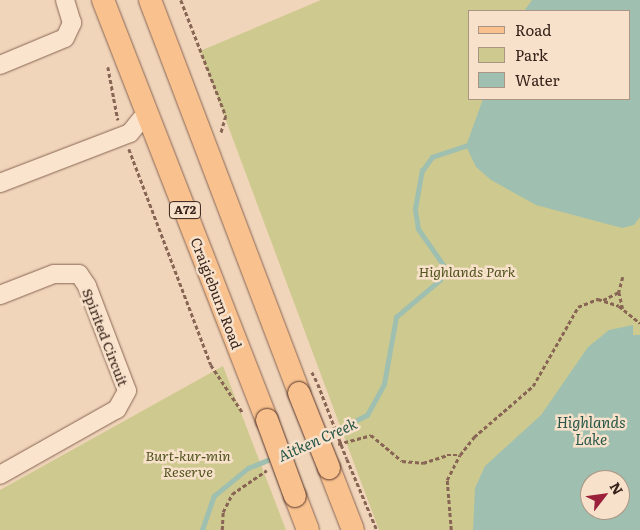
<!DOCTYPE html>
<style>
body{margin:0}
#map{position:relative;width:640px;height:530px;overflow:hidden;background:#f0d5ba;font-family:Literata,serif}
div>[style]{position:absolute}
.green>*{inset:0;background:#cec98e}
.water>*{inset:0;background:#9fc0b0}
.stream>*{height:4.5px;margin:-2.25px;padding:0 2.25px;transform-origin:2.25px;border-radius:2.25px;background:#9fc0b0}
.path>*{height:2.5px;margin-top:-1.25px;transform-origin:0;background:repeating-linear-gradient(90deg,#886554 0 4px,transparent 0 6.5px)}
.roads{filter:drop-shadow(0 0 1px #886554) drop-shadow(0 0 1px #886554)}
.minor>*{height:18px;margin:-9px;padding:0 9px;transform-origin:9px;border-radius:9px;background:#fbe4cd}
.major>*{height:22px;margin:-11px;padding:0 11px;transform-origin:11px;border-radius:11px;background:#f8c18e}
.path-bridge>*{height:2.5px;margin-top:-1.25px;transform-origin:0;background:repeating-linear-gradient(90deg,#886554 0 4px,transparent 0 6.5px)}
.bridges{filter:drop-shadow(0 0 1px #553429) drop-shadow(0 0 1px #553429)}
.major-bridge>*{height:22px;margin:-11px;padding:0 11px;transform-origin:11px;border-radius:11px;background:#f8c18e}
span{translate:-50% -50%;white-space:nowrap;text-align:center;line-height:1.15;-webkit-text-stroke:5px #f7e1ca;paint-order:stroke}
.shield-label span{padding:1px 4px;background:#f7e1ca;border:1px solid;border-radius:4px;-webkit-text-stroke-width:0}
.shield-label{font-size:12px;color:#36221a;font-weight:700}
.park-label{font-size:14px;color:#51541f;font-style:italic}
.street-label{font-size:14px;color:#36221a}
.water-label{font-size:15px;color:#28574a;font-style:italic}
.legend{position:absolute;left:468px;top:10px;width:162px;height:90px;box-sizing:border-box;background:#f7e1ca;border:1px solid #aa9584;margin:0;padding:6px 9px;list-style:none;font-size:15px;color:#36221a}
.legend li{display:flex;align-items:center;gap:10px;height:25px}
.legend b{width:25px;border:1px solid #aa9584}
.north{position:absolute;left:580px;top:470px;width:50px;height:50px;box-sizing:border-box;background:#f7e1ca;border:1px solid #aa9584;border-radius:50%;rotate:60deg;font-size:14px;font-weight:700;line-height:20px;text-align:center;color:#36221a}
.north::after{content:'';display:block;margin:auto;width:18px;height:22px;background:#9b203a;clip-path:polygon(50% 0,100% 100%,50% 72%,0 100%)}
</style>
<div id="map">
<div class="green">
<i style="clip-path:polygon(evenodd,321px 0,640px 0,640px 530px,379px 530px,200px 51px,321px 0,469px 11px,629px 11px,629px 99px,469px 99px,469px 11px,321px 0,590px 480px,620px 480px,620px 510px,590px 510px,590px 480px)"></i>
<i style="clip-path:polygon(223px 366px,286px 530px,0 530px,0 490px)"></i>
</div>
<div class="water">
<i style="clip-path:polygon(532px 0,640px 0,640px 217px,634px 225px,622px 228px,536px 205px,491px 180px,476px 167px,466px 146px,483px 99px,629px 99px,629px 11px,524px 11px)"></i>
<i style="clip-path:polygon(evenodd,633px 325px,633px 335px,640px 335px,640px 530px,473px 530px,475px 488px,485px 466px,541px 415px,588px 347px,609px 330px,633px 325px,590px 480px,620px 480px,620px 510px,590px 510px,590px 480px)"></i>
</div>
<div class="stream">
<i style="left:323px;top:437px;width:49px;rotate:-26.6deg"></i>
<i style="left:367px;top:415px;width:35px;rotate:-61deg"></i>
<i style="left:384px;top:384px;width:68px;rotate:-79.8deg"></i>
<i style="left:396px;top:317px;width:57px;rotate:-40.1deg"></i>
<i style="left:440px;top:280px;width:15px;rotate:-79deg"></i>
<i style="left:443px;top:265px;width:44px;rotate:-124.8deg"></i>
<i style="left:418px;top:229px;width:20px;rotate:-99deg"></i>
<i style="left:415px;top:209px;width:39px;rotate:-80deg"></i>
<i style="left:422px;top:171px;width:17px;rotate:-54deg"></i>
<i style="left:432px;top:157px;width:41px;rotate:-18.4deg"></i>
<i style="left:287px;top:452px;width:27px;rotate:-22deg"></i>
<i style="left:202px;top:530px;width:36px;rotate:-71deg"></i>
<i style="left:214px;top:496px;width:44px;rotate:-39.5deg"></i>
<i style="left:248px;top:468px;width:29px;rotate:-22deg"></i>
</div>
<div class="path">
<i style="left:181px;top:0;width:124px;rotate:68.8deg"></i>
<i style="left:226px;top:116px;width:19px;rotate:106deg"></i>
<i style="left:108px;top:67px;width:54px;rotate:79.3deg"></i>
<i style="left:129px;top:149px;width:231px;rotate:69.2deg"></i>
<i style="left:211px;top:365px;width:58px;rotate:56.3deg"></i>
<i style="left:623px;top:277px;width:16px;rotate:105deg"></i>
<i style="left:619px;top:292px;width:17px;rotate:77deg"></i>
<i style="left:603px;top:300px;width:18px;rotate:-27deg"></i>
<i style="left:312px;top:372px;width:13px;rotate:63deg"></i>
<i style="left:338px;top:444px;width:34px;rotate:-15deg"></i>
<i style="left:371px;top:435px;width:40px;rotate:40deg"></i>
<i style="left:402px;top:461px;width:21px;rotate:5deg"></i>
<i style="left:423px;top:463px;width:25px;rotate:-18deg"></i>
<i style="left:447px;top:455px;width:13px"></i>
<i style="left:460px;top:455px;width:23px;rotate:-52deg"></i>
<i style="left:474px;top:437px;width:78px;rotate:-40.8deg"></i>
<i style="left:533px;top:386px;width:91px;rotate:-60.3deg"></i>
<i style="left:578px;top:307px;width:22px;rotate:-22deg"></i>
<i style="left:598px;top:299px;width:22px;rotate:18deg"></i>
<i style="left:619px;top:306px;width:27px;rotate:39deg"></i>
<i style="left:347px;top:459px;width:77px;rotate:67.1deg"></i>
<i style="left:222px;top:530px;width:18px;rotate:-87deg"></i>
<i style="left:223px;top:512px;width:20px;rotate:-63deg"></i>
<i style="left:232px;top:494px;width:42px;rotate:-34.4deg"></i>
<i style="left:451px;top:530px;width:50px;rotate:-94.6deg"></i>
<i style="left:447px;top:480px;width:28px;rotate:-63deg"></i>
</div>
<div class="roads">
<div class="minor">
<i style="left:0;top:65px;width:70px;rotate:-22.6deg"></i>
<i style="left:65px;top:38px;width:17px;rotate:-65deg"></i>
<i style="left:72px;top:23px;width:24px;rotate:-107deg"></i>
<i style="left:0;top:183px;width:139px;rotate:-21deg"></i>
<i style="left:130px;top:133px;width:27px;rotate:-51deg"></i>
<i style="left:0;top:295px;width:58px;rotate:-21.3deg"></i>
<i style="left:54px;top:274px;width:25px"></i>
<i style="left:79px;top:274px;width:14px;rotate:56deg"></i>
<i style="left:87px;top:286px;width:112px;rotate:69.1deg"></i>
<i style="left:127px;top:391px;width:21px;rotate:119deg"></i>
<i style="left:117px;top:409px;width:134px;rotate:150.6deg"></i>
</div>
<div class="major">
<i style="left:103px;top:0;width:451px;rotate:68.7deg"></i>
<i style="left:150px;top:0;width:420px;rotate:69.2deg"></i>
<i style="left:329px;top:468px;width:66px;rotate:68.8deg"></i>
<i style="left:295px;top:496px;width:36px;rotate:69deg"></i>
</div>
</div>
<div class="path-bridge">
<i style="left:318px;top:384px;width:80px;rotate:68.9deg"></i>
</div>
<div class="bridges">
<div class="major-bridge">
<i style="left:299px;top:393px;width:81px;rotate:68.2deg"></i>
<i style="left:267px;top:420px;width:81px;rotate:69.8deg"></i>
</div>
</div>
<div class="shield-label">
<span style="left:185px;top:210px">A72</span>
</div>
<div class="park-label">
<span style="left:467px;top:271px">Highlands Park</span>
<span style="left:188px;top:463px">Burt-kur-min<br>Reserve</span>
</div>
<div class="street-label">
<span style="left:217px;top:293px;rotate:69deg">Craigieburn Road</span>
<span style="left:106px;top:337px;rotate:69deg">Spirited Circuit</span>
</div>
<div class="water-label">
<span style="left:591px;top:430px">Highlands<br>Lake</span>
<span style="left:317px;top:439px;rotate:-24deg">Aitken Creek</span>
</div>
<ul class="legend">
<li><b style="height:6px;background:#f8c18e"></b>Road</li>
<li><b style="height:14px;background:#cec98e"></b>Park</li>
<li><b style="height:14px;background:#9fc0b0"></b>Water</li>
</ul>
<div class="north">N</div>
</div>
